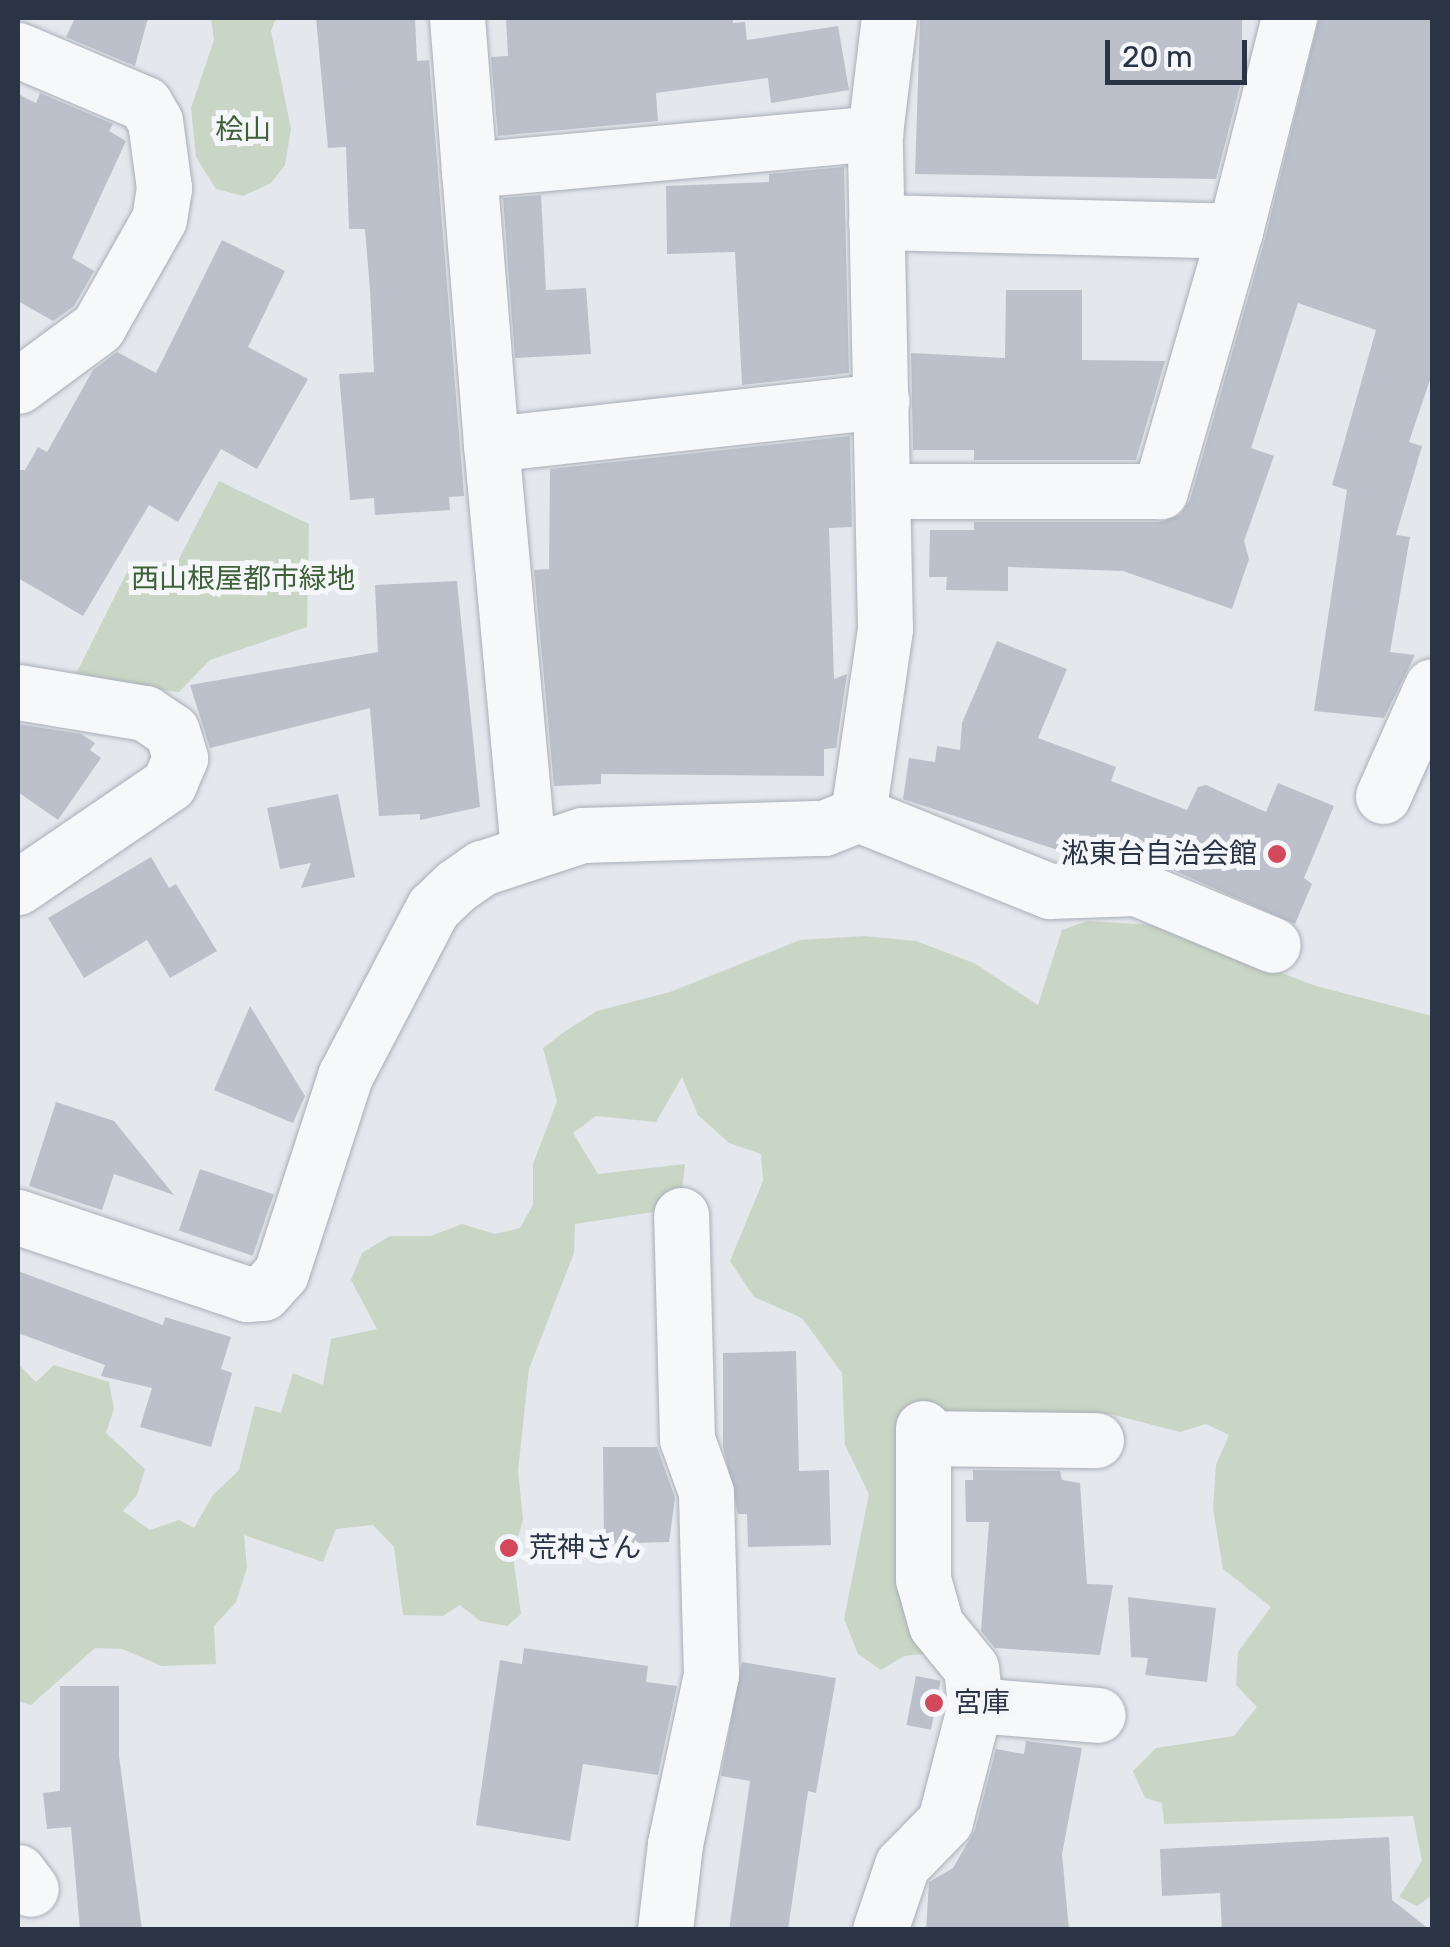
<!DOCTYPE html>
<meta charset="utf-8">
<style>
body{margin:0}
#map{position:relative;width:1450px;height:1947px;overflow:hidden;background:#e4e7ec;font-family:Rubik,"Noto Sans JP",sans-serif}
div>[style]{position:absolute}
.green>*{inset:0;background:#c9d6c5}
.building>*{inset:0;background:#bbc0ca;transform-origin:0 0}
.roads{filter:drop-shadow(0 0 2px #a9aeb7) drop-shadow(0 0 2px #a9aeb7)}
.minor>*{height:55px;margin:-27.5px;padding:0 27.5px;transform-origin:27.5px;border-radius:27.5px;background:#f7f8fa}
.dots>*{width:28px;height:28px;translate:-50% -50%;box-sizing:border-box;border:5px solid #f4f6f9;border-radius:50%}
span{translate:-50% -50%;white-space:nowrap;text-align:center;line-height:1.15;-webkit-text-stroke:10px #f4f6f9;paint-order:stroke}
.park-label{font-size:28px;color:#3f6138}
.poi-label{font-size:28px;color:#2b3445}
.right{translate:-100% -50%;text-align:right}
.left{translate:0 -50%;text-align:left}
.frame{position:absolute;inset:0;border:20px solid #2b3445;pointer-events:none}
.scale{position:absolute;left:1105px;top:40px;width:142px;height:45px;box-sizing:border-box;border:5px solid #2b3445;border-top:0;padding-left:12px;font-size:30px;line-height:35px;white-space:nowrap;color:#2b3445;-webkit-text-stroke:8px #f4f6f9;paint-order:stroke}
</style>
<div id="map">
<div class="green">
<i style="clip-path:polygon(211px 18px,276px 18px,271px 31px,291px 129px,285px 165px,271px 183px,243px 196px,216px 189px,196px 157px,191px 108px,214px 40px)"></i>
<i style="clip-path:polygon(219px 481px,309px 524px,307px 627px,210px 660px,179px 692px,73px 680px,131px 564px,177px 563px)"></i>
<i style="clip-path:polygon(1087px 921px,1155px 925px,1316px 986px,1432px 1016px,1432px 1895px,1417px 1906px,1399px 1897px,1422px 1861px,1413px 1816px,1164px 1824px,1162px 1803px,1145px 1798px,1133px 1771px,1156px 1748px,1234px 1736px,1257px 1707px,1236px 1685px,1238px 1652px,1271px 1607px,1223px 1569px,1213px 1508px,1216px 1465px,1229px 1435px,1206px 1424px,1180px 1432px,1110px 1414px,1056px 1432px,936px 1410px,932px 1653px,904px 1656px,881px 1670px,858px 1654px,844px 1619px,869px 1494px,845px 1445px,842px 1373px,802px 1318px,754px 1297px,730px 1261px,763px 1181px,761px 1154px,729px 1143px,698px 1115px,682px 1077px,656px 1122px,596px 1116px,573px 1133px,598px 1174px,685px 1164px,682px 1192px,673px 1209px,575px 1224px,574px 1253px,529px 1369px,518px 1471px,523px 1519px,513px 1556px,521px 1614px,507px 1626px,480px 1621px,460px 1605px,443px 1616px,403px 1615px,394px 1547px,373px 1525px,336px 1529px,323px 1562px,244px 1535px,247px 1568px,236px 1602px,214px 1626px,216px 1664px,162px 1666px,122px 1649px,95px 1648px,31px 1705px,18px 1701px,18px 1364px,36px 1382px,54px 1365px,109px 1382px,114px 1409px,106px 1433px,145px 1469px,137px 1495px,123px 1511px,150px 1530px,179px 1520px,194px 1528px,213px 1495px,239px 1470px,255px 1406px,281px 1413px,293px 1373px,323px 1385px,331px 1339px,377px 1329px,351px 1280px,362px 1253px,390px 1236px,431px 1236px,462px 1224px,495px 1234px,520px 1228px,533px 1205px,533px 1164px,557px 1101px,543px 1048px,567px 1030px,597px 1011px,670px 992px,800px 940px,864px 936px,916px 941px,974px 963px,1038px 1005px,1062px 930px)"></i>
</div>
<div class="building">
<i style="clip-path:polygon(75px 18px,148px 18px,135px 66px,66px 37px)"></i>
<i style="clip-path:polygon(316px 18px,415px 18px,417px 61px,429px 60px,464px 496px,449px 497px,450px 510px,375px 515px,374px 498px,350px 500px,339px 374px,374px 372px,370px 290px,365px 229px,349px 229px,346px 147px,328px 148px)"></i>
<i style="clip-path:polygon(506px 18px,733px 18px,733px 23px,745px 22px,747px 40px,838px 26px,849px 90px,771px 103px,768px 78px,656px 93px,658px 121px,498px 136px,491px 57px,508px 56px)"></i>
<i style="clip-path:polygon(920px 18px,1242px 18px,1242px 78px,1216px 179px,915px 174px)"></i>
<i style="clip-path:polygon(1319px 18px,1432px 18px,1432px 374px,1409px 442px,1422px 446px,1396px 535px,1410px 537px,1390px 652px,1415px 655px,1384px 718px,1314px 711px,1347px 490px,1332px 485px,1376px 330px,1298px 303px,1251px 448px,1274px 456px,1244px 541px,1249px 559px,1232px 609px,1123px 571px,1008px 567px,1008px 591px,946px 590px,947px 577px,929px 577px,930px 530px,974px 530px,974px 522px,1160px 522px,1180px 515px,1190px 500px,1265px 239px)"></i>
<i style="clip-path:polygon(40px 93px,113px 124px,109px 131px,126px 141px,72px 258px,94px 271px,74px 306px,53px 321px,18px 301px,18px 94px,36px 103px)"></i>
<i style="clip-path:polygon(844px 167px,849px 373px,742px 385px,735px 252px,667px 254px,666px 186px,769px 182px,769px 174px)"></i>
<i style="clip-path:polygon(541px 195px,546px 290px,586px 288px,591px 354px,515px 358px,503px 198px)"></i>
<i style="clip-path:polygon(222px 240px,285px 271px,248px 347px,308px 379px,257px 469px,221px 449px,178px 522px,149px 505px,83px 616px,18px 578px,18px 470px,25px 470px,38px 447px,47px 452px,93px 370px,117px 352px,156px 373px)"></i>
<i style="clip-path:polygon(1006px 290px,1082px 290px,1082px 360px,1165px 361px,1136px 460px,974px 460px,974px 450px,913px 450px,911px 353px,1005px 358px)"></i>
<i style="clip-path:polygon(850px 436px,852px 527px,829px 528px,834px 679px,847px 674px,836px 748px,824px 749px,824px 776px,601px 774px,601px 784px,554px 786px,534px 570px,549px 569px,550px 469px)"></i>
<i style="clip-path:polygon(457px 581px,480px 807px,420px 820px,420px 814px,379px 816px,370px 708px,210px 748px,190px 685px,378px 652px,375px 585px)"></i>
<i style="clip-path:polygon(997px 641px,1067px 669px,1038px 738px,1116px 767px,1111px 781px,1187px 810px,1198px 787px,1206px 785px,1266px 812px,1278px 783px,1334px 806px,1304px 878px,1312px 884px,1295px 924px,1148px 859px,1085px 859px,903px 799px,909px 758px,935px 762px,937px 746px,960px 750px,962px 723px)"></i>
<i style="clip-path:polygon(18px 724px,81px 734px,95px 743px,90px 750px,101px 758px,58px 820px,18px 792px)"></i>
<i style="clip-path:polygon(338px 794px,355px 877px,301px 888px,311px 863px,280px 869px,267px 808px)"></i>
<i style="clip-path:polygon(151px 857px,169px 888px,176px 884px,217px 951px,170px 978px,147px 940px,84px 978px,48px 918px)"></i>
<i style="clip-path:polygon(250px 1006px,305px 1096px,293px 1123px,214px 1090px)"></i>
<i style="clip-path:polygon(56px 1102px,114px 1121px,174px 1195px,114px 1174px,102px 1210px,29px 1186px)"></i>
<i style="left:200px;top:1169px;width:78px;height:65px;rotate:19deg"></i>
<i style="clip-path:polygon(18px 1271px,163px 1325px,165px 1317px,231px 1337px,221px 1369px,232px 1373px,211px 1447px,140px 1427px,152px 1388px,101px 1376px,105px 1365px,18px 1333px)"></i>
<i style="clip-path:polygon(796px 1351px,799px 1471px,829px 1470px,831px 1545px,748px 1547px,747px 1514px,738px 1514px,723px 1446px,723px 1353px)"></i>
<i style="clip-path:polygon(603px 1447px,657px 1447px,675px 1498px,669px 1542px,604px 1544px)"></i>
<i style="clip-path:polygon(973px 1470px,1060px 1471px,1062px 1480px,1080px 1483px,1087px 1584px,1113px 1585px,1100px 1655px,995px 1648px,981px 1631px,989px 1522px,966px 1522px,965px 1480px,973px 1480px)"></i>
<i style="clip-path:polygon(1128px 1597px,1216px 1608px,1207px 1682px,1145px 1675px,1148px 1658px,1131px 1657px)"></i>
<i style="clip-path:polygon(524px 1648px,648px 1666px,646px 1682px,677px 1686px,658px 1775px,583px 1764px,570px 1841px,476px 1825px,500px 1660px,522px 1664px)"></i>
<i style="clip-path:polygon(742px 1662px,836px 1678px,816px 1793px,808px 1791px,788px 1930px,729px 1930px,750px 1781px,721px 1776px)"></i>
<i style="left:916px;top:1676px;width:25px;height:50px;rotate:11deg"></i>
<i style="clip-path:polygon(60px 1686px,119px 1686px,119px 1756px,142px 1930px,80px 1930px,71px 1827px,47px 1829px,43px 1793px,60px 1791px)"></i>
<i style="clip-path:polygon(1026px 1741px,1082px 1748px,1062px 1854px,1069px 1930px,926px 1930px,929px 1882px,953px 1868px,975px 1830px,996px 1749px,1024px 1754px)"></i>
<i style="clip-path:polygon(1389px 1837px,1392px 1900px,1430px 1930px,1222px 1930px,1220px 1893px,1162px 1896px,1160px 1849px)"></i>
</div>
<div class="roads">
<div class="minor">
<i style="left:457px;top:18px;width:152px;rotate:85.5deg"></i>
<i style="left:469px;top:170px;width:408px;rotate:-5.2deg"></i>
<i style="left:18px;top:50px;width:138px;rotate:23deg"></i>
<i style="left:145px;top:104px;width:20px;rotate:60deg"></i>
<i style="left:155px;top:121px;width:68px;rotate:82.3deg"></i>
<i style="left:164px;top:188px;width:31px;rotate:99deg"></i>
<i style="left:159px;top:219px;width:124px;rotate:119.5deg"></i>
<i style="left:98px;top:327px;width:99px;rotate:143.6deg"></i>
<i style="left:469px;top:170px;width:275px;rotate:85.4deg"></i>
<i style="left:876px;top:222px;width:359px;rotate:1.4deg"></i>
<i style="left:1235px;top:231px;width:271px;rotate:106.1deg"></i>
<i style="left:1160px;top:491px;width:277px;rotate:180deg"></i>
<i style="left:1235px;top:231px;width:220px;rotate:-75.8deg"></i>
<i style="left:18px;top:692px;width:129px;rotate:9.4deg"></i>
<i style="left:145px;top:713px;width:32px;rotate:34deg"></i>
<i style="left:172px;top:731px;width:28px;rotate:73deg"></i>
<i style="left:180px;top:758px;width:28px;rotate:113deg"></i>
<i style="left:169px;top:784px;width:183px;rotate:145.7deg"></i>
<i style="left:1383px;top:796px;width:120px;rotate:-66deg"></i>
<i style="left:858px;top:814px;width:207px;rotate:21.9deg"></i>
<i style="left:1050px;top:891px;width:86px;rotate:-2deg"></i>
<i style="left:1136px;top:888px;width:148px;rotate:22.6deg"></i>
<i style="left:528px;top:850px;width:408px;rotate:-95.2deg"></i>
<i style="left:491px;top:444px;width:393px;rotate:-6.3deg"></i>
<i style="left:18px;top:1217px;width:242px;rotate:18.6deg"></i>
<i style="left:247px;top:1294px;width:16px;rotate:-4deg"></i>
<i style="left:263px;top:1293px;width:27px;rotate:-48deg"></i>
<i style="left:281px;top:1273px;width:207px;rotate:-72deg"></i>
<i style="left:345px;top:1076px;width:190px;rotate:-62.4deg"></i>
<i style="left:433px;top:908px;width:32px;rotate:-44deg"></i>
<i style="left:456px;top:886px;width:32px;rotate:-35deg"></i>
<i style="left:482px;top:868px;width:105px;rotate:-18.3deg"></i>
<i style="left:582px;top:835px;width:242px;rotate:-1.7deg"></i>
<i style="left:824px;top:828px;width:37px;rotate:-22deg"></i>
<i style="left:858px;top:814px;width:188px;rotate:-81.7deg"></i>
<i style="left:885px;top:628px;width:495px;rotate:-91.2deg"></i>
<i style="left:875px;top:133px;width:116px;rotate:-83.1deg"></i>
<i style="left:923px;top:1438px;width:173px;rotate:0.7deg"></i>
<i style="left:975px;top:1705px;width:123px;rotate:4.6deg"></i>
<i style="left:18px;top:1872px;width:21px;rotate:53deg"></i>
<i style="left:665px;top:1930px;width:87px;rotate:-83.4deg"></i>
<i style="left:675px;top:1844px;width:173px;rotate:-78deg"></i>
<i style="left:711px;top:1675px;width:183px;rotate:-91.6deg"></i>
<i style="left:706px;top:1492px;width:56px;rotate:-109.7deg"></i>
<i style="left:687px;top:1439px;width:224px;rotate:-91.5deg"></i>
<i style="left:880px;top:1930px;width:69px;rotate:-71.3deg"></i>
<i style="left:902px;top:1865px;width:62px;rotate:-45.7deg"></i>
<i style="left:945px;top:1821px;width:120px;rotate:-75.5deg"></i>
<i style="left:975px;top:1705px;width:37px;rotate:-96deg"></i>
<i style="left:971px;top:1668px;width:55px;rotate:-129.1deg"></i>
<i style="left:936px;top:1625px;width:48px;rotate:-105.8deg"></i>
<i style="left:923px;top:1579px;width:151px;rotate:-90deg"></i>
</div>
</div>
<div class="dots">
<i style="left:1277px;top:854px;background:#d1495b"></i>
<i style="left:509px;top:1548px;background:#d1495b"></i>
<i style="left:934px;top:1703px;background:#d1495b"></i>
</div>
<div class="park-label">
<span style="left:243px;top:130px">桧山</span>
<span style="left:243px;top:579px">西山根屋都市緑地</span>
</div>
<div class="poi-label">
<span class="right" style="left:1257px;top:854px">淞東台自治会館</span>
<span class="left" style="left:529px;top:1548px">荒神さん</span>
<span class="left" style="left:954px;top:1703px">宮庫</span>
</div>
<div class="frame"></div>
<div class="scale">20 m</div>
</div>
